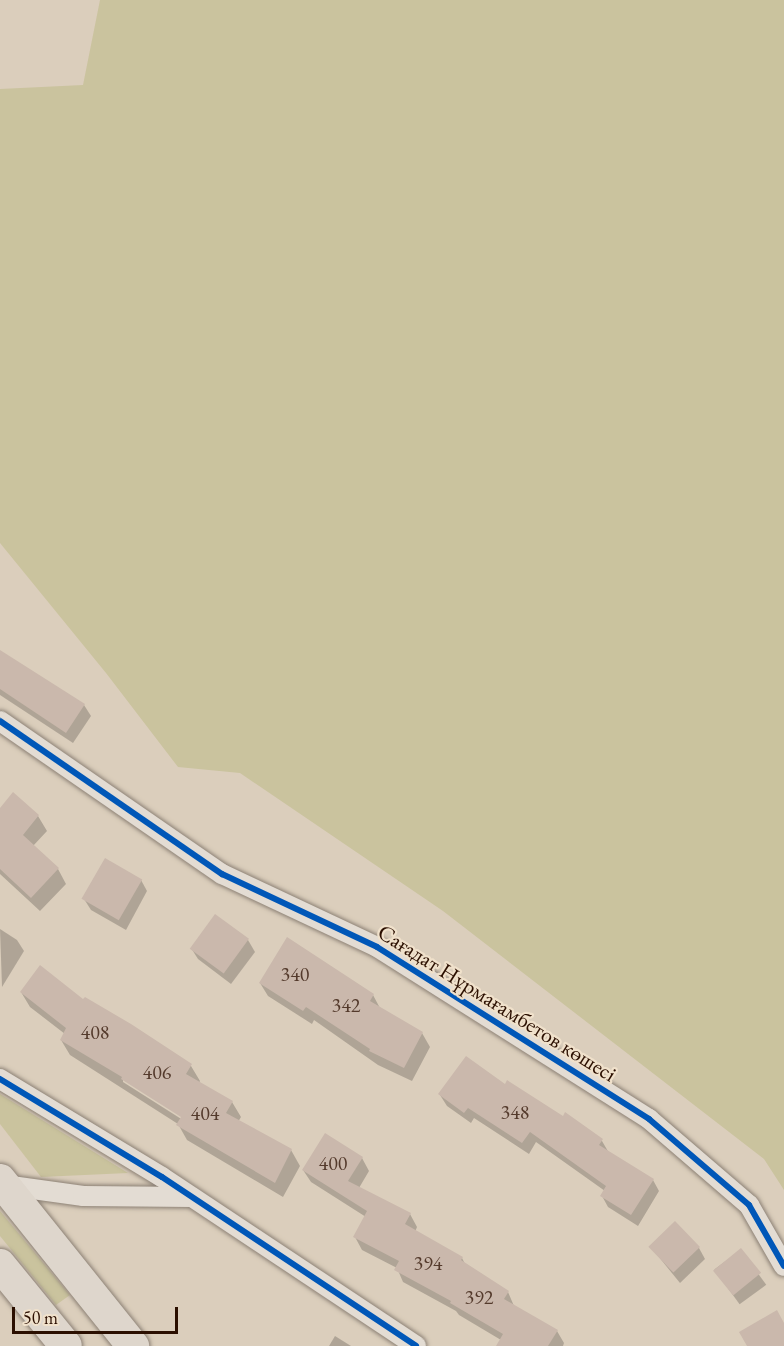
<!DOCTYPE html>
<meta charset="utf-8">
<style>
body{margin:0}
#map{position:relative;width:784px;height:1346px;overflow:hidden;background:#dbcebc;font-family:"EB Garamond",serif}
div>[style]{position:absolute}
.green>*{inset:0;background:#cac39e}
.shadow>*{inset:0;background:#0003;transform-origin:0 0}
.building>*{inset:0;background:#cab8ac;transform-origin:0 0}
.roads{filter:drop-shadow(0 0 2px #8c8175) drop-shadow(0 0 2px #8c8175)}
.street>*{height:20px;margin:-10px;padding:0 10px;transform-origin:10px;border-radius:10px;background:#e3dcd3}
.primary>*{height:32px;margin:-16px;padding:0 16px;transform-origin:16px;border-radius:16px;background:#ded6cc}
.cycleway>*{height:6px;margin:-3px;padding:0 3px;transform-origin:3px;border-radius:3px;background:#0057b8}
span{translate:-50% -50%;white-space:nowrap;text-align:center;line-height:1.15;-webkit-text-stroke:4.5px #f0e1cb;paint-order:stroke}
.number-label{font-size:20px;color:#543a2c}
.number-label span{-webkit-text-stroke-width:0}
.street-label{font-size:22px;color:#2b0f00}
.scale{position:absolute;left:12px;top:1307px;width:166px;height:27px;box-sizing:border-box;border:3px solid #2b0f00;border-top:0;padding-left:8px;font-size:18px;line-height:21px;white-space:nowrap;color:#2b0f00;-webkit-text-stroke:4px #f0e1cb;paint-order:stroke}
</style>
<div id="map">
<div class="green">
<i style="clip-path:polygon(100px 0,784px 0,784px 1190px,764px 1159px,443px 911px,240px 773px,178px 767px,106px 673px,0 543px,0 89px,83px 85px)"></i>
<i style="clip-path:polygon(0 1094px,128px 1173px,41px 1177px,0 1124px)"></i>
<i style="clip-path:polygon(0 1211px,70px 1295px,56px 1305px,0 1236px)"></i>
</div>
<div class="shadow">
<i style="clip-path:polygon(0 651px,84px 705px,91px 716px,73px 743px,0 695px)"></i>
<i style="clip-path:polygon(13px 795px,38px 816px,47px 831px,33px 846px,58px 869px,66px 884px,40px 911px,0 874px,0 810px)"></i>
<i style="clip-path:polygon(141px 880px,147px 891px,126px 930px,91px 910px,84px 899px)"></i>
<i style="clip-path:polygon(216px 916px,248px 940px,255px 952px,231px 984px,198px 959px,191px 948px)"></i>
<i style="clip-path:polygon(0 929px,17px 940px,24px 951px,2px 987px)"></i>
<i style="clip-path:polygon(260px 983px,373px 995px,381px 1010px,422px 1033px,430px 1047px,412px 1081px,378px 1065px,314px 1020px,312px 1024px,268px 996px)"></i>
<i style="clip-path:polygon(evenodd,21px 992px,84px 1002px,191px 1066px,200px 1081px,199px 1083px,232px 1102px,241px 1117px,238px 1122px,291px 1150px,300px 1166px,283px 1197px,187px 1140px,178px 1124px,70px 1055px,61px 1040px,65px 1034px,30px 1007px,21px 992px,123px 1078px,188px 1120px,186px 1122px,123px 1082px,123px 1078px)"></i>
<i style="clip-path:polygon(505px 1086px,602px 1141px,609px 1153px,653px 1180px,659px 1191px,638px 1226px,608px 1207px,602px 1196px,605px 1191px,536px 1142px,529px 1154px,474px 1118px,471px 1123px,447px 1106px,440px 1095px)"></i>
<i style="clip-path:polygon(325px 1135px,362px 1158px,369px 1171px,359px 1188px,410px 1214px,417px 1227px,415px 1232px,462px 1258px,466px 1266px,508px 1292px,514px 1306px,557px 1331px,564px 1343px,563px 1346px,498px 1346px,501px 1340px,459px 1315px,456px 1311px,403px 1282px,397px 1268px,362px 1250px,355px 1237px,366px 1217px,311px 1182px,303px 1170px)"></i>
<i style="clip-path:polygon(650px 1246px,699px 1248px,705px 1259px,680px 1283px)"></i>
<i style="left:741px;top:1250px;width:43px;height:33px;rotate:54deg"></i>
<i style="clip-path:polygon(335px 1336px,351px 1346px,329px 1346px)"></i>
</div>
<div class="building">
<i style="clip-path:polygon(0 650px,85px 704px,66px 733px,0 689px)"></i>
<i style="clip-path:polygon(13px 792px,39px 815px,23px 835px,59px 868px,31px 898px,0 869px,0 808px)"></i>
<i style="left:105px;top:858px;width:43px;height:47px;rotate:30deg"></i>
<i style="left:215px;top:914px;width:42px;height:43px;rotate:36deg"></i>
<i style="clip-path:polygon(287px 937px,374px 994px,370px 1001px,423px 1032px,404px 1068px,369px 1051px,370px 1049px,306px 1007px,303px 1011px,259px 983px)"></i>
<i style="clip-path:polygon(40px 965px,83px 999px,85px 997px,131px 1024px,192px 1064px,186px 1074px,233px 1101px,226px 1113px,292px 1149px,275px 1183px,176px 1125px,181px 1117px,121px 1079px,122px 1077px,60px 1040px,66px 1028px,20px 992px)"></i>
<i style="clip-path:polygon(466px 1056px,505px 1084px,507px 1080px,563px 1116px,565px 1112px,603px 1139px,599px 1145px,654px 1179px,631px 1215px,600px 1196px,606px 1186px,530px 1132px,522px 1143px,468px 1108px,464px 1113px,438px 1094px)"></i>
<i style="clip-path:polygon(325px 1133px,363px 1157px,348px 1181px,411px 1213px,405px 1224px,463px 1257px,461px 1260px,509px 1291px,504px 1299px,558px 1330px,548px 1346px,496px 1346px,503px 1334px,450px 1303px,451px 1301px,394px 1270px,399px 1261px,353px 1237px,367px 1211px,302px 1170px)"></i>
<i style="left:675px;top:1221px;width:36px;height:37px;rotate:46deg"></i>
<i style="left:741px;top:1248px;width:32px;height:36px;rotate:51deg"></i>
<i style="clip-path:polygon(777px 1310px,784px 1323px,784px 1346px,747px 1346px,739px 1332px)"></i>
</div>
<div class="roads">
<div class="street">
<i style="left:0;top:721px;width:270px;rotate:34.6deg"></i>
<i style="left:222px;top:874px;width:171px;rotate:25.2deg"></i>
<i style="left:377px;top:947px;width:322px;rotate:32.3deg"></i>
<i style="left:649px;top:1119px;width:132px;rotate:40.7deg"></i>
<i style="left:749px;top:1205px;width:70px;rotate:60.2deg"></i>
<i style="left:0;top:1079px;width:189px;rotate:31.2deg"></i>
<i style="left:162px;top:1177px;width:305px;rotate:33.6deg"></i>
<i style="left:4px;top:1185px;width:80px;rotate:7.9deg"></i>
<i style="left:83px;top:1196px;width:108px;rotate:0.5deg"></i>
</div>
<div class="primary">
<i style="left:0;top:1180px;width:213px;rotate:51.3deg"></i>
<i style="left:0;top:1265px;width:104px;rotate:50.8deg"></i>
</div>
</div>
<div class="cycleway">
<i style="left:0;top:721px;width:270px;rotate:34.6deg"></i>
<i style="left:222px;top:874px;width:171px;rotate:25.2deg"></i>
<i style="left:377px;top:947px;width:322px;rotate:32.3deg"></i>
<i style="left:649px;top:1119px;width:132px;rotate:40.7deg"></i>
<i style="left:749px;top:1205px;width:70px;rotate:60.2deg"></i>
<i style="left:0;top:1079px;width:189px;rotate:31.2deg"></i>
<i style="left:162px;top:1177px;width:305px;rotate:33.6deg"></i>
</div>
<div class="number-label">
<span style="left:295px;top:974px">340</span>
<span style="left:346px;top:1005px">342</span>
<span style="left:95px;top:1032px">408</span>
<span style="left:157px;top:1072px">406</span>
<span style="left:515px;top:1112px">348</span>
<span style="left:205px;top:1113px">404</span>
<span style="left:333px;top:1163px">400</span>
<span style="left:428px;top:1263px">394</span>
<span style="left:479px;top:1297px">392</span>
</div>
<div class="street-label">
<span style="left:497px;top:1003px;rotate:32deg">Сағадат Нұрмағамбетов көшесі</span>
</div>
<div class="scale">50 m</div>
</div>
